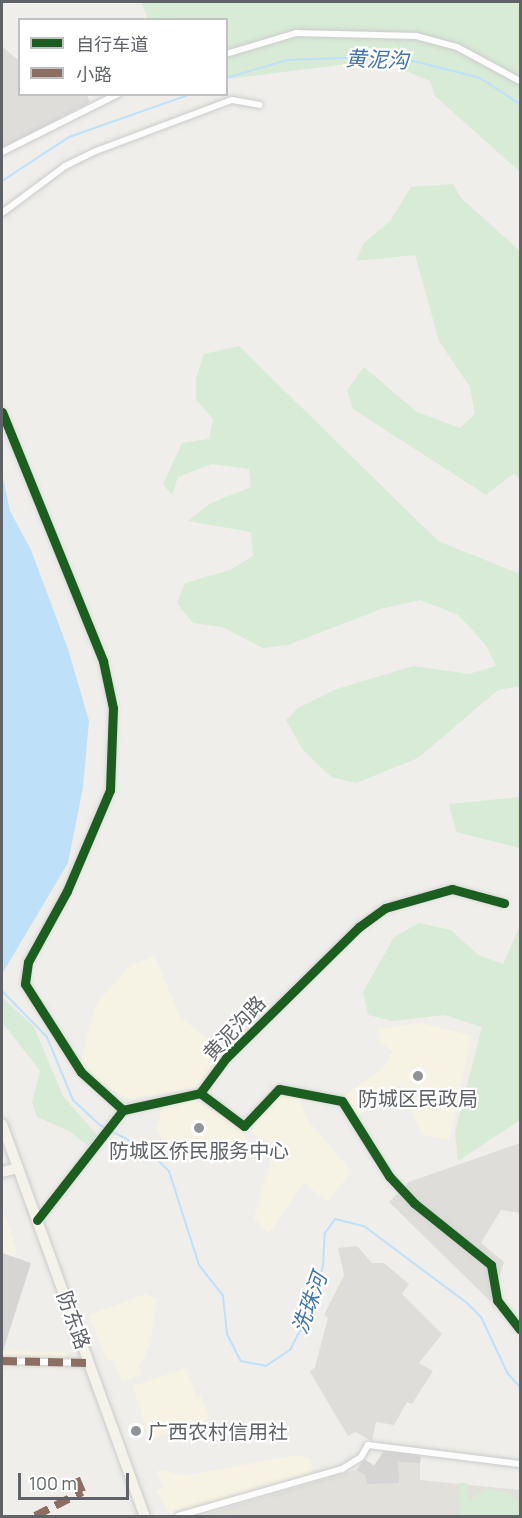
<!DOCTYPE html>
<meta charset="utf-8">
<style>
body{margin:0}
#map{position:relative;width:522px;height:1518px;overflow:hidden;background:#efeeea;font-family:Manrope,"Noto Sans SC",sans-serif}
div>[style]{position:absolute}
.commercial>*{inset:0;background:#f7f3e4;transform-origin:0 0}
.industrial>*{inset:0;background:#dfddda}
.education>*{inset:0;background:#e2e0da}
.green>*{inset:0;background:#d8ebd6}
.water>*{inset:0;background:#bfe0f9}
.stream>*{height:2px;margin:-1px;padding:0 1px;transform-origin:1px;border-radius:1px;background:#bfe0f9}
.building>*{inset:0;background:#d6d5d3}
.roads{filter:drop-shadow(0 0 2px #cbcccc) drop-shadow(0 0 2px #cbcccc)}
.minor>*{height:6px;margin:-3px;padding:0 3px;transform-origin:3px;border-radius:3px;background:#fdfcfc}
.primary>*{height:10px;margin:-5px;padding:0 5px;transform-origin:5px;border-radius:5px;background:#f4f2e9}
.quiet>*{height:8px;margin-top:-4px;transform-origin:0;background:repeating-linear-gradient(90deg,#8d6e63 0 15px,transparent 0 23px)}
.cycleway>*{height:9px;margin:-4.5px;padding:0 4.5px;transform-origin:4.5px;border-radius:4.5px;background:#1b5e20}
.dots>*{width:16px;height:16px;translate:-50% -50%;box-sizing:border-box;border:3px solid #fff;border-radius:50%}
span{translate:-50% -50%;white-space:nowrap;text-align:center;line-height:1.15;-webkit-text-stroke:4.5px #fff;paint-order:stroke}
.street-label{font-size:20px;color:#5f6368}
.poi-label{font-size:20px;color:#5f6368}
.left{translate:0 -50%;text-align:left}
.water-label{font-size:21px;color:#4174aa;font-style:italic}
.frame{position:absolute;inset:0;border:3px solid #5f6368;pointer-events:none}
.legend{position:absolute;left:18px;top:18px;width:210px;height:78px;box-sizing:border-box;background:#fff;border:2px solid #bfc1c3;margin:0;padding:8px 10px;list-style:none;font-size:18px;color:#5f6368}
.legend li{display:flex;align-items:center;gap:12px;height:30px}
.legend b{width:30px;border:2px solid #bfc1c3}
.scale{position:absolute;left:18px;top:1473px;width:111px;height:27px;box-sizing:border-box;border:3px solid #5f6368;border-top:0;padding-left:8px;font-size:18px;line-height:21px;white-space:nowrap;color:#5f6368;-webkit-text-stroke:4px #fff;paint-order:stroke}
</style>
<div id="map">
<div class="commercial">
<i style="clip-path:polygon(154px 956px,181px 1018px,208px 1039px,220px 1059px,201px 1087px,129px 1099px,96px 1081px,80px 1064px,96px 1004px,131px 965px)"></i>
<i style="clip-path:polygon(421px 1023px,472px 1036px,449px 1140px,421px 1134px,400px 1084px,358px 1116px,343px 1097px,383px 1068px,393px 1051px,379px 1042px,378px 1029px)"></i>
<i style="clip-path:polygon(285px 1091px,296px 1091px,308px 1120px,351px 1171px,328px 1202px,304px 1183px,269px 1233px,254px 1218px,275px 1143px,251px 1133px,256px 1123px,252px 1121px)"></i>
<i style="clip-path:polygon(190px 1097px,241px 1127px,247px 1141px,243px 1158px,178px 1158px,156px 1129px,165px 1100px)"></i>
<i style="clip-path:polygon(2px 1209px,17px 1250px,2px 1296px)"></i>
<i style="clip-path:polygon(146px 1294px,157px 1300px,149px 1347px,139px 1366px,142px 1374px,122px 1382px,113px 1359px,107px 1361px,89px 1315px)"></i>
<i style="left:2px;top:1351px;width:64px;height:17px;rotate:1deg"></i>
<i style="clip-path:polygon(186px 1368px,196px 1398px,201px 1397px,210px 1418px,149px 1440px,133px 1386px)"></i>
<i style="clip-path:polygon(296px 1455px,310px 1459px,314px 1473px,170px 1515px,156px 1491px,163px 1488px,157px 1471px,161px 1470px,184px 1476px)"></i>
</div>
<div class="industrial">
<i style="clip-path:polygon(2px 46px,19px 61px,20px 94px,87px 95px,90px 102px,2px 149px)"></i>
<i style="clip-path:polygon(520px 1143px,520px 1213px,501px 1210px,481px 1243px,504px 1262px,491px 1302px,389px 1202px,409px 1182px)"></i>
<i style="clip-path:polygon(357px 1246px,372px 1263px,384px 1263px,409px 1284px,402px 1294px,442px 1334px,419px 1363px,433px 1371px,412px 1404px,407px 1402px,394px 1425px,376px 1422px,372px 1441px,355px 1432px,348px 1436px,310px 1372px,315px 1367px,328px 1318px,324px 1315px,344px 1275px,338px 1248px)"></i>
</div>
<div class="education">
<i style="clip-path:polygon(384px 1450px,420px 1453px,420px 1480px,520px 1490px,520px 1516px,200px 1516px,356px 1470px,364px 1459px,374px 1465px)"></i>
</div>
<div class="green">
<i style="clip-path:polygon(141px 2px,520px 2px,520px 172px,435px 96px,430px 81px,379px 60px,227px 79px,226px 20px,148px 19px)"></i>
<i style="clip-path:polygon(453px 184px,462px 199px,520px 251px,520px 478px,513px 474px,486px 495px,353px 409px,347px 390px,364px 367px,417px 412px,460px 428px,475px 414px,470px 387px,439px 341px,415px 255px,356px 261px,363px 244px,390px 221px,411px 187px)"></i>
<i style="clip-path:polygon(239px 346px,438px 541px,520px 574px,520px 686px,498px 690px,418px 758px,356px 783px,331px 777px,302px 749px,286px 720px,298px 708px,337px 689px,413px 666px,469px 674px,496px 666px,485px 644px,458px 615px,420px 600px,381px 609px,288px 645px,263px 648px,222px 627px,193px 623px,177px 603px,185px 583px,230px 570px,253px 556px,251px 532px,188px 521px,211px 503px,251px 487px,249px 469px,212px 464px,178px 477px,172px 495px,163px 484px,182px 443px,209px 439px,213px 419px,196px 399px,196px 378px,204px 354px)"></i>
<i style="clip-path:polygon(520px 797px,520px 848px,456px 832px,449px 804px)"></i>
<i style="clip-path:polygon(419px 923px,451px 930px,478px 955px,503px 964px,520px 926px,520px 1120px,458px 1161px,455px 1132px,482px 1027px,444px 1015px,393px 1021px,368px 1015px,363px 992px,394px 937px)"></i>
<i style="clip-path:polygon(2px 997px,34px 1027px,63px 1096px,97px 1135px,88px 1146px,69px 1131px,37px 1117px,32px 1102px,40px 1071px,2px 1022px)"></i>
<i style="clip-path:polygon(459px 1483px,467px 1483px,468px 1500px,487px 1489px,510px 1493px,520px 1504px,520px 1516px,461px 1516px)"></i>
</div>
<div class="water">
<i style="clip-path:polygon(2px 473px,10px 511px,31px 550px,68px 649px,89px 721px,83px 787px,68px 863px,2px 974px)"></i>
</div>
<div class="stream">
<i style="left:226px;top:78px;width:64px;rotate:-16.4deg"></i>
<i style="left:287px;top:60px;width:107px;rotate:-2.1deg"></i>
<i style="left:394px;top:56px;width:89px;rotate:14.3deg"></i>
<i style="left:480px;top:78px;width:48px;rotate:33deg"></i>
<i style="left:2px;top:181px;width:80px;rotate:-33.3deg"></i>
<i style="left:69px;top:137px;width:129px;rotate:-19.4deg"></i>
<i style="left:2px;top:991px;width:64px;rotate:45.6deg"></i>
<i style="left:47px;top:1037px;width:68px;rotate:67.6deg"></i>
<i style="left:73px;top:1100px;width:37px;rotate:43deg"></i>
<i style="left:100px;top:1125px;width:53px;rotate:28deg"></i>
<i style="left:147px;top:1150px;width:30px;rotate:44deg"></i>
<i style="left:169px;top:1171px;width:99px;rotate:72.3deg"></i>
<i style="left:199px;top:1265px;width:39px;rotate:52deg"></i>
<i style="left:223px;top:1296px;width:38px;rotate:84deg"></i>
<i style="left:227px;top:1334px;width:30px;rotate:63deg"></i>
<i style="left:241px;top:1361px;width:25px;rotate:11deg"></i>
<i style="left:266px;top:1366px;width:29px;rotate:-34deg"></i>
<i style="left:290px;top:1350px;width:42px;rotate:-62.8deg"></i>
<i style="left:309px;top:1313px;width:49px;rotate:-73.4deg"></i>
<i style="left:323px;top:1266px;width:33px;rotate:-87deg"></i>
<i style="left:325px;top:1233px;width:17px;rotate:-54deg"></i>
<i style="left:335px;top:1219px;width:30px;rotate:14deg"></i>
<i style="left:364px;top:1226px;width:129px;rotate:36.8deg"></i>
<i style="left:467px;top:1303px;width:20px;rotate:45deg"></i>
<i style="left:481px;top:1317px;width:63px;rotate:64.7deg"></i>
<i style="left:508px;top:1374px;width:18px;rotate:47deg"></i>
</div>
<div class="building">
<i style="clip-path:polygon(2px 1253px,31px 1263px,3px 1351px,2px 1351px)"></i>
<i style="clip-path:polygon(384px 1452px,421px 1457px,420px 1463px,398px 1462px,399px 1483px,367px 1484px,365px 1475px,357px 1470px,365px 1460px,374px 1466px)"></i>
</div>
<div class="roads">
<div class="minor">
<i style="left:226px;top:54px;width:73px;rotate:-16.7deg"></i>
<i style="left:296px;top:33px;width:120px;rotate:1.4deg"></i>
<i style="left:416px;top:36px;width:42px;rotate:15deg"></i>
<i style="left:457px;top:47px;width:72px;rotate:28.4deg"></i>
<i style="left:2px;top:152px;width:130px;rotate:-26.6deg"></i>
<i style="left:2px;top:213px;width:79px;rotate:-36.7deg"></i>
<i style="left:65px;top:166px;width:34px;rotate:-26deg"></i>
<i style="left:96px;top:151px;width:145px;rotate:-20.6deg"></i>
<i style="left:232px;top:100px;width:28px;rotate:10deg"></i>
<i style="left:2px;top:412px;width:269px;rotate:67.9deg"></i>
<i style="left:103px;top:661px;width:48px;rotate:78deg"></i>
<i style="left:113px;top:708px;width:82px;rotate:92.1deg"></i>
<i style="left:110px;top:790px;width:110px;rotate:113.1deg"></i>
<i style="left:67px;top:891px;width:81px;rotate:118.8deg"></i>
<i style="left:28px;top:962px;width:22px;rotate:98deg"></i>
<i style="left:25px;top:984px;width:104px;rotate:57.5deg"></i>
<i style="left:81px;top:1072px;width:57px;rotate:42.1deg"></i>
<i style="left:200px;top:1093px;width:55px;rotate:36.9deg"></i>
<i style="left:244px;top:1126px;width:51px;rotate:-46.6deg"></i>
<i style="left:279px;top:1089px;width:64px;rotate:10.8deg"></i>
<i style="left:342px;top:1101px;width:89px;rotate:57.9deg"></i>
<i style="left:389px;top:1176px;width:37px;rotate:47deg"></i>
<i style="left:414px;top:1203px;width:99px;rotate:38.8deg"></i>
<i style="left:491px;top:1265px;width:36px;rotate:80deg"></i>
<i style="left:497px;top:1300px;width:37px;rotate:52deg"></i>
<i style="left:38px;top:1220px;width:139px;rotate:-52.3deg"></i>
<i style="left:123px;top:1110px;width:79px;rotate:-12.4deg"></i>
<i style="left:200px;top:1093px;width:44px;rotate:-53.4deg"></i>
<i style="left:226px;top:1058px;width:187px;rotate:-44.6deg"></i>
<i style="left:359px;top:927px;width:32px;rotate:-36deg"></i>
<i style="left:385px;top:908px;width:70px;rotate:-15.8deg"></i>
<i style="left:452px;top:889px;width:54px;rotate:15.1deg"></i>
<i style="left:2px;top:1361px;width:87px;rotate:1.3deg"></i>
<i style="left:178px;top:1516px;width:171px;rotate:-16deg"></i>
<i style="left:342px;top:1469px;width:22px;rotate:-32deg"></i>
<i style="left:361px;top:1457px;width:14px;rotate:-60deg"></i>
<i style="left:368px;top:1445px;width:153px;rotate:7.1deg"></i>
</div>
<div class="primary">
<i style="left:2px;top:1124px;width:417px;rotate:70deg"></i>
<i style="left:2px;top:1172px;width:16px;rotate:-14deg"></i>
</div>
</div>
<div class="quiet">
<i style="left:2px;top:1361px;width:87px;rotate:1.3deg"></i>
<i style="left:35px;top:1516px;width:53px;rotate:-27.1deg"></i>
<i style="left:82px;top:1492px;width:15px;rotate:-113deg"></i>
</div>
<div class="cycleway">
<i style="left:2px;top:412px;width:269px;rotate:67.9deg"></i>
<i style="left:103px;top:661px;width:48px;rotate:78deg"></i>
<i style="left:113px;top:708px;width:82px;rotate:92.1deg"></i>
<i style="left:110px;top:790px;width:110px;rotate:113.1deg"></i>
<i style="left:67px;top:891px;width:81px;rotate:118.8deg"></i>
<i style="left:28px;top:962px;width:22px;rotate:98deg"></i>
<i style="left:25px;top:984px;width:104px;rotate:57.5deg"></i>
<i style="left:81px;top:1072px;width:57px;rotate:42.1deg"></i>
<i style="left:200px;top:1093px;width:55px;rotate:36.9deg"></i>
<i style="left:244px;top:1126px;width:51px;rotate:-46.6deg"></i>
<i style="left:279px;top:1089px;width:64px;rotate:10.8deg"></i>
<i style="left:342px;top:1101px;width:89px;rotate:57.9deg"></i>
<i style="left:389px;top:1176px;width:37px;rotate:47deg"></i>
<i style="left:414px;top:1203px;width:99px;rotate:38.8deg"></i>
<i style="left:491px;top:1265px;width:36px;rotate:80deg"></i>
<i style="left:497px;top:1300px;width:37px;rotate:52deg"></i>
<i style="left:37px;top:1220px;width:140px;rotate:-52deg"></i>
<i style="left:123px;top:1110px;width:79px;rotate:-12.4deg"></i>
<i style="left:200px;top:1093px;width:44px;rotate:-53.4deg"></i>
<i style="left:226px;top:1058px;width:187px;rotate:-44.6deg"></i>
<i style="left:359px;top:927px;width:32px;rotate:-36deg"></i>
<i style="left:385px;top:908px;width:70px;rotate:-15.8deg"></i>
<i style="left:452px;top:889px;width:54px;rotate:15.1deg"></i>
</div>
<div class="dots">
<i style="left:418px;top:1076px;background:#919496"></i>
<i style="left:199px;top:1128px;background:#919496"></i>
<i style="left:136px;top:1431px;background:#919496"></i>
</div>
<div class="street-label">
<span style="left:234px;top:1028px;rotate:-47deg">黄泥沟路</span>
<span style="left:74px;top:1320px;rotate:70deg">防东路</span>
</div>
<div class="poi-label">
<span style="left:418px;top:1098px">防城区民政局</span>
<span style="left:199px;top:1150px">防城区侨民服务中心</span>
<span class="left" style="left:148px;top:1431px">广西农村信用社</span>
</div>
<div class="water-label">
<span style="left:377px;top:59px;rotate:2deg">黄泥沟</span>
<span style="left:309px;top:1303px;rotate:-70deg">洗珠河</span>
</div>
<div class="frame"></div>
<ul class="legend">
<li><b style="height:8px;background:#1b5e20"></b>自行车道</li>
<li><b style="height:8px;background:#8d6e63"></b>小路</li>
</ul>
<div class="scale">100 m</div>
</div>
